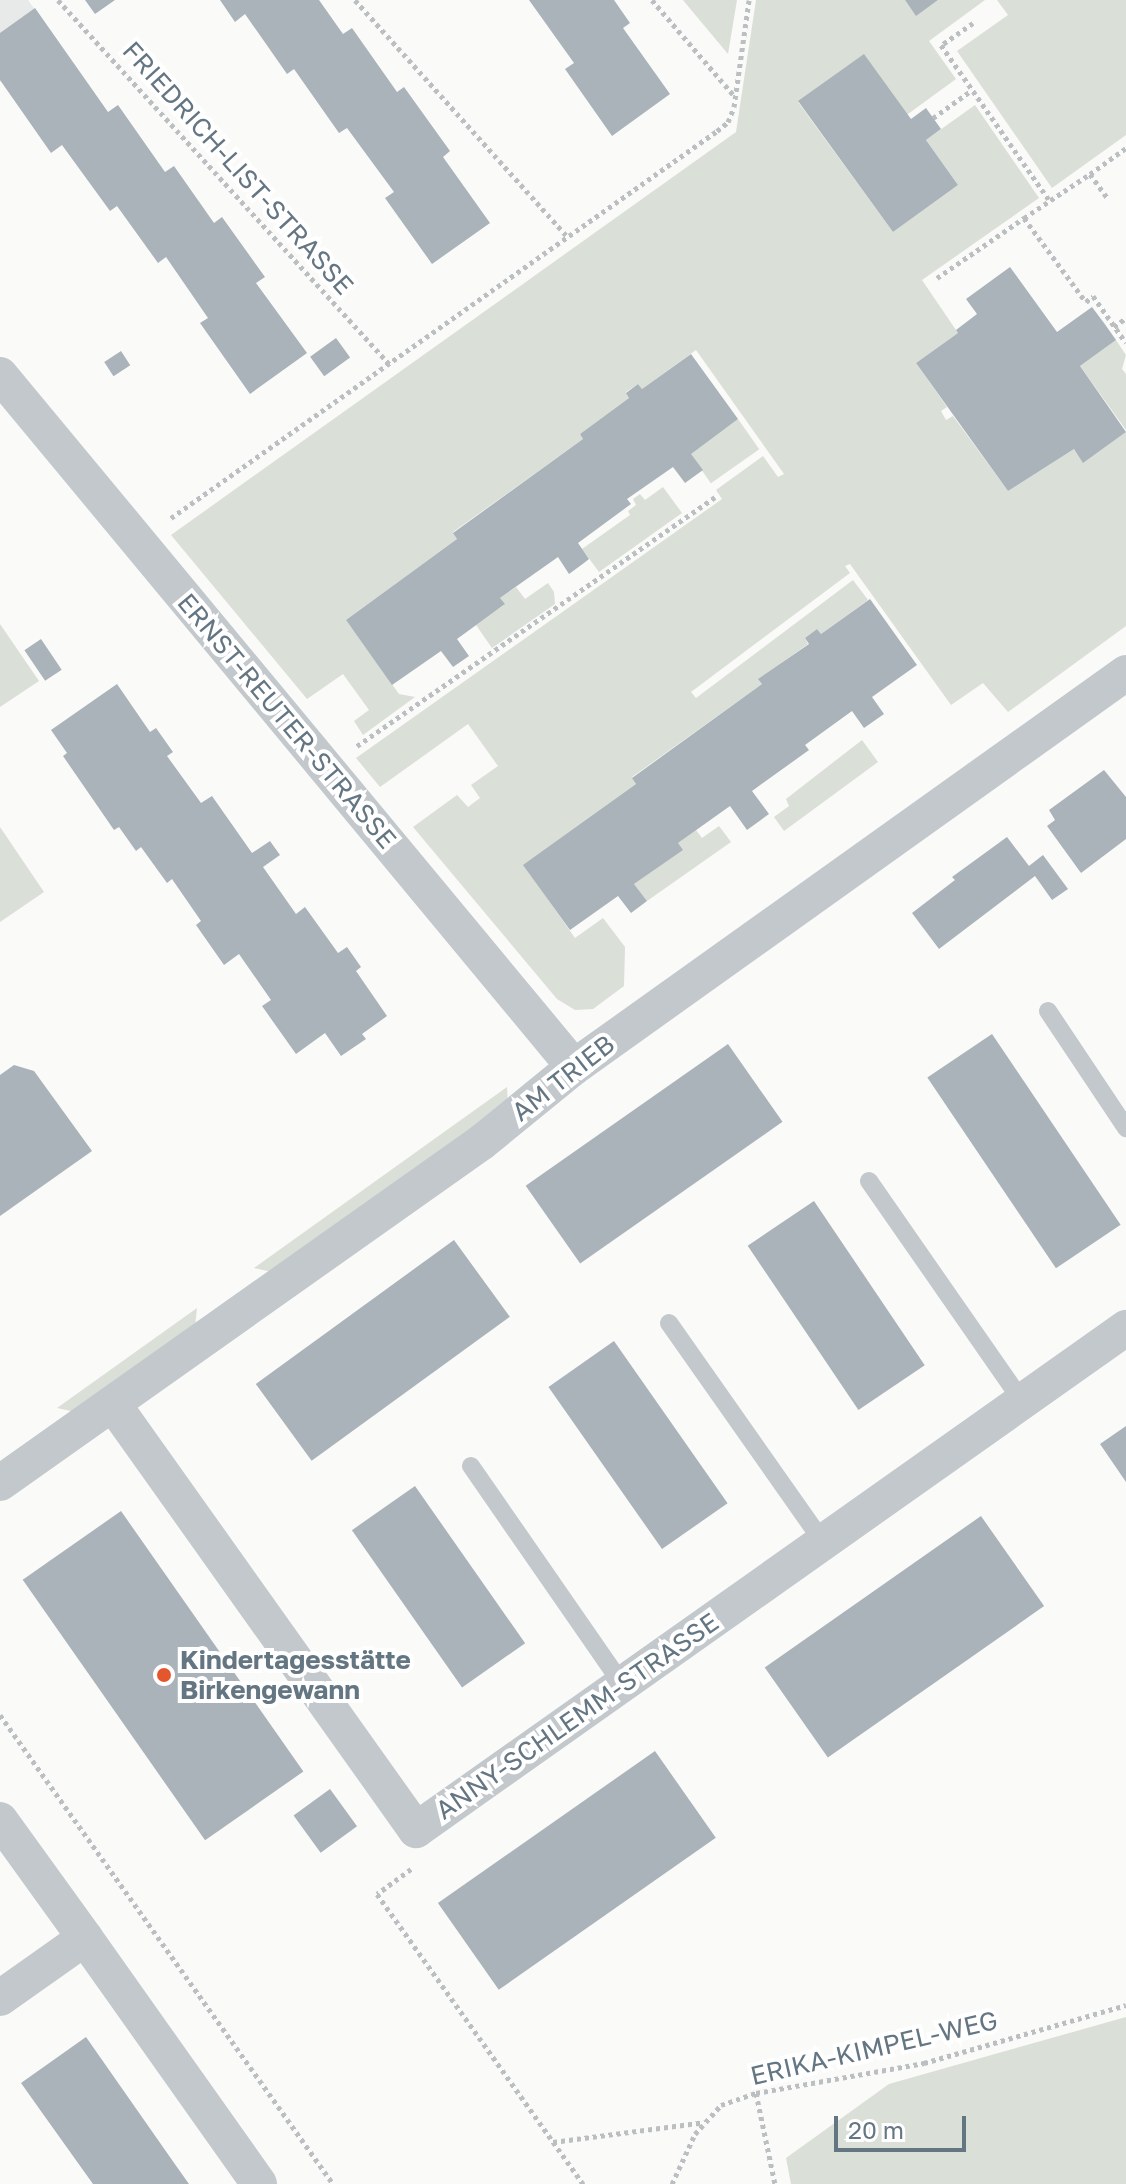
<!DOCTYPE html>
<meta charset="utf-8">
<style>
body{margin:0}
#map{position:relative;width:1126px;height:2184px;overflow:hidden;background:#fafaf8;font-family:"Golos Text",sans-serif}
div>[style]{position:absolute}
.built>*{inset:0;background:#e8e9e9}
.green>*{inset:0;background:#dadfd7;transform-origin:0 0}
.building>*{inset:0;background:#aab3b9;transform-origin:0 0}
.path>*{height:5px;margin-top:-2.5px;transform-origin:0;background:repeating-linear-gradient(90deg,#bbbfc2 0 4px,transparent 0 8px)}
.service>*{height:18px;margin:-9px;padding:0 9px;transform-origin:9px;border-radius:9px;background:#c3c8cc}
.minor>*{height:36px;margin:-18px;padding:0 18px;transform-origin:18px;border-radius:18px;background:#c3c8cc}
.dots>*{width:22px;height:22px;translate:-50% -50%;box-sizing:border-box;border:4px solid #fff;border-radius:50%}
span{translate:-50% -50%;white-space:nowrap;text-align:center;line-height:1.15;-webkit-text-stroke:8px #fff;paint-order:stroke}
.street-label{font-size:26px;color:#657683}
.poi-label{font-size:26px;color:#657683;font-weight:700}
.left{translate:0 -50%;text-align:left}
.scale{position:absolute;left:834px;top:2116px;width:132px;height:36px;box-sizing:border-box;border:4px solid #657683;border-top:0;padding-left:10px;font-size:24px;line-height:28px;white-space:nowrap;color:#657683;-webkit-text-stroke:6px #fff;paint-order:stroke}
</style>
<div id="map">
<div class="built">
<i style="clip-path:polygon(0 0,28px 0,57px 41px,0 82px)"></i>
</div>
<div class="green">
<i style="clip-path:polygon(683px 0,737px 0,728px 54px,692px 11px)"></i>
<i style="clip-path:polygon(756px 0,905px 0,916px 15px,938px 0,985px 0,929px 41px,956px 79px,908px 114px,798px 102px,893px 232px,958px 185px,926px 140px,975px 105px,1039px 198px,922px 280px,958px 333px,916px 363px,947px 407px,941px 411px,946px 420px,953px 416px,1008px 491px,1074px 449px,1084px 462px,1126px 432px,1126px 626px,1008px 712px,983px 683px,951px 705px,850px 564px,845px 566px,850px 573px,691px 692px,696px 698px,853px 580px,868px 600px,821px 634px,817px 629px,805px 638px,808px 644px,759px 679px,762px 684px,632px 777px,636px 784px,524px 865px,575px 938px,603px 918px,625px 947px,624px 986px,593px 1009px,575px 1010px,557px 999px,413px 827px,457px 795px,468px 807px,480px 798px,471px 785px,498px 766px,468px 724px,380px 787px,356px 758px,722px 499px,716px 490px,763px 456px,778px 477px,784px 474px,696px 350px,642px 389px,638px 384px,626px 392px,629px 398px,580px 434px,583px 439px,453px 532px,457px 539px,346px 620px,399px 694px,415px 697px,363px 735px,354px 721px,369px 710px,343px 674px,307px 699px,171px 535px,736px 132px)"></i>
<i style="clip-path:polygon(997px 0,1126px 0,1126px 135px,1052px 188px,957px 51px,1008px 15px)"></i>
<i style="clip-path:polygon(1116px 340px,1126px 355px,1122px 369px,1126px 374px,1126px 430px,1080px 366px)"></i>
<i style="left:738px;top:419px;width:37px;height:59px;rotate:55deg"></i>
<i style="clip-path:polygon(663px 487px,682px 513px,599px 572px,582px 549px,630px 515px,628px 511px,636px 505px,633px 499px,640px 494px,645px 500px)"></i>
<i style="clip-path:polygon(548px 583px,554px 592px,555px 604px,492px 648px,476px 625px,504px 605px,500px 598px,516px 587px,525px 599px)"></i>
<i style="clip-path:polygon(0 624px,39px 681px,0 707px)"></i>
<i style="clip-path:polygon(862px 740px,878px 762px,784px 831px,774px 817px,789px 806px,786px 799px)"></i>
<i style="clip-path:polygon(719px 826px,731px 842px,647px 901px,634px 884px,682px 850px,678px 843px,696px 830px,702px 838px)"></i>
<i style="clip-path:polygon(0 827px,44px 892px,0 922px)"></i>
<i style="clip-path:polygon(507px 1087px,508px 1105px,272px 1272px,254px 1268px)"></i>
<i style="clip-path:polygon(197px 1308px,195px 1327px,75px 1412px,57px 1408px)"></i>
<i style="clip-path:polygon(1126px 2017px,1126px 2184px,791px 2184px,786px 2158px,889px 2084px)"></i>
</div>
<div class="building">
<i style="clip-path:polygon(85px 0,115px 0,95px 14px)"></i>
<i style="clip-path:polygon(220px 0,319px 0,343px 34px,352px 28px,397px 92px,404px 87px,450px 151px,443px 157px,490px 223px,432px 264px,385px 198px,394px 192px,347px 128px,339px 133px,294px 69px,287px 74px,245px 14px,235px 22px)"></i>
<i style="clip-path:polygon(529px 0,614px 0,630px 23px,623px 28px,670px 94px,612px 136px,565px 69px,574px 63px)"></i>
<i style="clip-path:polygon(905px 0,938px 0,916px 16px)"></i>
<i style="clip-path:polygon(35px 8px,108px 112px,118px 105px,165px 172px,174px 166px,214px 223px,222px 217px,265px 277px,256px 283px,307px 353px,250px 394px,200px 323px,208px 318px,166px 257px,158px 263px,117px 206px,110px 211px,62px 145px,51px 153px,0 80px,0 33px)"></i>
<i style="clip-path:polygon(864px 54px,911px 119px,926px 108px,941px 129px,926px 140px,958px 185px,893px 232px,798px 101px)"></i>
<i style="clip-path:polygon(1010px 267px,1057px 332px,1092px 307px,1104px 323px,1116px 340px,1080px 366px,1126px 432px,1083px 463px,1074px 449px,1008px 491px,916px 363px,958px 333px,956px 330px,977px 314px,966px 299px)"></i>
<i style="left:336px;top:338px;width:24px;height:32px;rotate:54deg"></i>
<i style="left:121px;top:351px;width:17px;height:20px;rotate:57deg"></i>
<i style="clip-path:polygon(691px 354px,738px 419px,691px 454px,703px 470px,685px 483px,673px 467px,627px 499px,631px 504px,578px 543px,589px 559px,584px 563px,569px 574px,558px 557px,500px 598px,505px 604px,457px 639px,469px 656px,453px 667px,441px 651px,392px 685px,346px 620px,457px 539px,453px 533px,583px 439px,580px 434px,629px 398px,626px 393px,638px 384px,642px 389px)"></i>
<i style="clip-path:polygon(870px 599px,917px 665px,872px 697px,884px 714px,864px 728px,852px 711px,805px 745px,809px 750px,752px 791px,769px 814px,747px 830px,730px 806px,678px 843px,683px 850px,634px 884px,647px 901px,631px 913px,618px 896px,570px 930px,523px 865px,636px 784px,632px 778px,762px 684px,758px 679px,809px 644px,805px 638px,817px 629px,821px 634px)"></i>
<i style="left:41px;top:639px;width:37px;height:20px;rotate:56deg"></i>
<i style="clip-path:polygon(117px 684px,150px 732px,156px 728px,173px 752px,167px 756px,201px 803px,212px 796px,252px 853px,270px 841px,280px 855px,263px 867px,296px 914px,305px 907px,338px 953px,347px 947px,361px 967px,356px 971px,387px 1016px,362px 1034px,366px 1039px,341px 1056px,325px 1033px,296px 1054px,262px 1006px,271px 1000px,239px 954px,224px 965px,196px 925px,201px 921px,172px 879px,167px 883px,141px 847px,136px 851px,119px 827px,114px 830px,63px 756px,67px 753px,51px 730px)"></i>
<i style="clip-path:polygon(1104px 770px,1126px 797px,1126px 839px,1081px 873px,1047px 826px,1055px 820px,1049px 810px)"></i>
<i style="clip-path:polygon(1007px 837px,1029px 866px,1043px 855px,1068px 889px,1052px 900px,1035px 876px,939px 949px,912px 913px,955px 880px,952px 877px)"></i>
<i style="left:992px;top:1034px;width:230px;height:78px;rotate:56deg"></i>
<i style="left:728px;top:1044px;width:95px;height:247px;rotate:55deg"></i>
<i style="clip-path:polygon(14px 1065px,34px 1071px,92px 1151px,0 1216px,0 1075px)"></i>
<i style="left:814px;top:1201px;width:198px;height:80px;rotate:56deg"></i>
<i style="left:454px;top:1240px;width:95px;height:245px;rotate:54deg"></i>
<i style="left:614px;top:1341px;width:198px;height:80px;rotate:55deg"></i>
<i style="clip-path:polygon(1126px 1426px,1126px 1482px,1100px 1444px)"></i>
<i style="left:415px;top:1486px;width:192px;height:77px;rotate:55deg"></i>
<i style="left:121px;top:1511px;width:318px;height:120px;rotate:55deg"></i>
<i style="left:981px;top:1516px;width:110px;height:264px;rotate:55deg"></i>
<i style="left:655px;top:1751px;width:106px;height:265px;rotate:55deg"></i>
<i style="left:330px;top:1789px;width:46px;height:45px;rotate:54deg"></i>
<i style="clip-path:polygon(86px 2037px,172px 2160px,189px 2184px,93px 2184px,43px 2114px,21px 2083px)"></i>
</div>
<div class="path">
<i style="left:58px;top:0;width:492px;rotate:47.7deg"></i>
<i style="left:355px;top:0;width:319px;rotate:48.1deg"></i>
<i style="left:652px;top:0;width:128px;rotate:49.4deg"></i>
<i style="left:973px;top:23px;width:39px;rotate:145deg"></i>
<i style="left:941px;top:45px;width:190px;rotate:55.1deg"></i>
<i style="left:933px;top:118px;width:48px;rotate:-35.7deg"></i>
<i style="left:1090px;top:174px;width:44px;rotate:-35.8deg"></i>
<i style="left:1024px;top:218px;width:79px;rotate:-33.7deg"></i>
<i style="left:1090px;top:174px;width:29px;rotate:54deg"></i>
<i style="left:937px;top:278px;width:106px;rotate:-34.6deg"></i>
<i style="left:1024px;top:218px;width:104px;rotate:53.6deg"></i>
<i style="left:1086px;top:302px;width:9px;rotate:-41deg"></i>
<i style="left:1093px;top:296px;width:57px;rotate:54.9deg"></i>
<i style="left:1114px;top:327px;width:15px;rotate:-37deg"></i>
<i style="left:171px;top:518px;width:669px;rotate:-35.33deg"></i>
<i style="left:717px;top:131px;width:14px;rotate:-39deg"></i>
<i style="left:728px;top:122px;width:16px;rotate:-68deg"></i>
<i style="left:734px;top:107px;width:108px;rotate:-82deg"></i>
<i style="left:357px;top:746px;width:436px;rotate:-34.8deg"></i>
<i style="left:0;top:1715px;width:575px;rotate:54.62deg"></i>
<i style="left:411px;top:1869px;width:42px;rotate:143.7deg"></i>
<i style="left:377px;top:1894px;width:356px;rotate:54.6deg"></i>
<i style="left:756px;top:2093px;width:93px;rotate:78.2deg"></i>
<i style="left:553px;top:2142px;width:152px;rotate:-7.5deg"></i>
<i style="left:672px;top:2184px;width:55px;rotate:-65.3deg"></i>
<i style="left:695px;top:2134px;width:39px;rotate:-48deg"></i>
<i style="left:721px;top:2105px;width:37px;rotate:-19deg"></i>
<i style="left:756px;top:2093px;width:171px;rotate:-10.1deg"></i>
<i style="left:924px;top:2063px;width:210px;rotate:-16deg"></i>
</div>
<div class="service">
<i style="left:1048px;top:1011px;width:141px;rotate:56.3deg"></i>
<i style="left:869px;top:1181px;width:268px;rotate:55.2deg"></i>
<i style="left:669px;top:1323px;width:268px;rotate:54.9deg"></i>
<i style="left:471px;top:1466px;width:265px;rotate:55.3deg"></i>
</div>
<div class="minor">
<i style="left:0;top:375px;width:899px;rotate:50.32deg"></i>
<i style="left:113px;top:1404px;width:523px;rotate:54.58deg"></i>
<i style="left:416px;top:1830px;width:870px;rotate:-35.26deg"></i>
<i style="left:0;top:1483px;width:590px;rotate:-35.28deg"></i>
<i style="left:482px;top:1142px;width:119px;rotate:-39.2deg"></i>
<i style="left:574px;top:1067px;width:678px;rotate:-35.52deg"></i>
<i style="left:0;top:1820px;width:145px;rotate:54.2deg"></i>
<i style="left:85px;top:1938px;width:104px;rotate:144.8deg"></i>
<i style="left:85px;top:1938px;width:301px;rotate:54.7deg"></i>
</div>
<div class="dots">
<i style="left:164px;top:1675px;background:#e4572e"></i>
</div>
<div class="street-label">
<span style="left:238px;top:168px;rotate:48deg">FRIEDRICH-LIST-STRASSE</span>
<span style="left:287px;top:721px;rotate:50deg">ERNST-REUTER-STRASSE</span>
<span style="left:563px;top:1078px;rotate:-38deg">AM TRIEB</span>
<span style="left:577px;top:1716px;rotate:-35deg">ANNY-SCHLEMM-STRASSE</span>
<span style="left:874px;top:2048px;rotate:-13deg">ERIKA-KIMPEL-WEG</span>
</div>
<div class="poi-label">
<span class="left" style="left:180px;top:1675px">Kindertagesstätte<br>Birkengewann</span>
</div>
<div class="scale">20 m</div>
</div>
